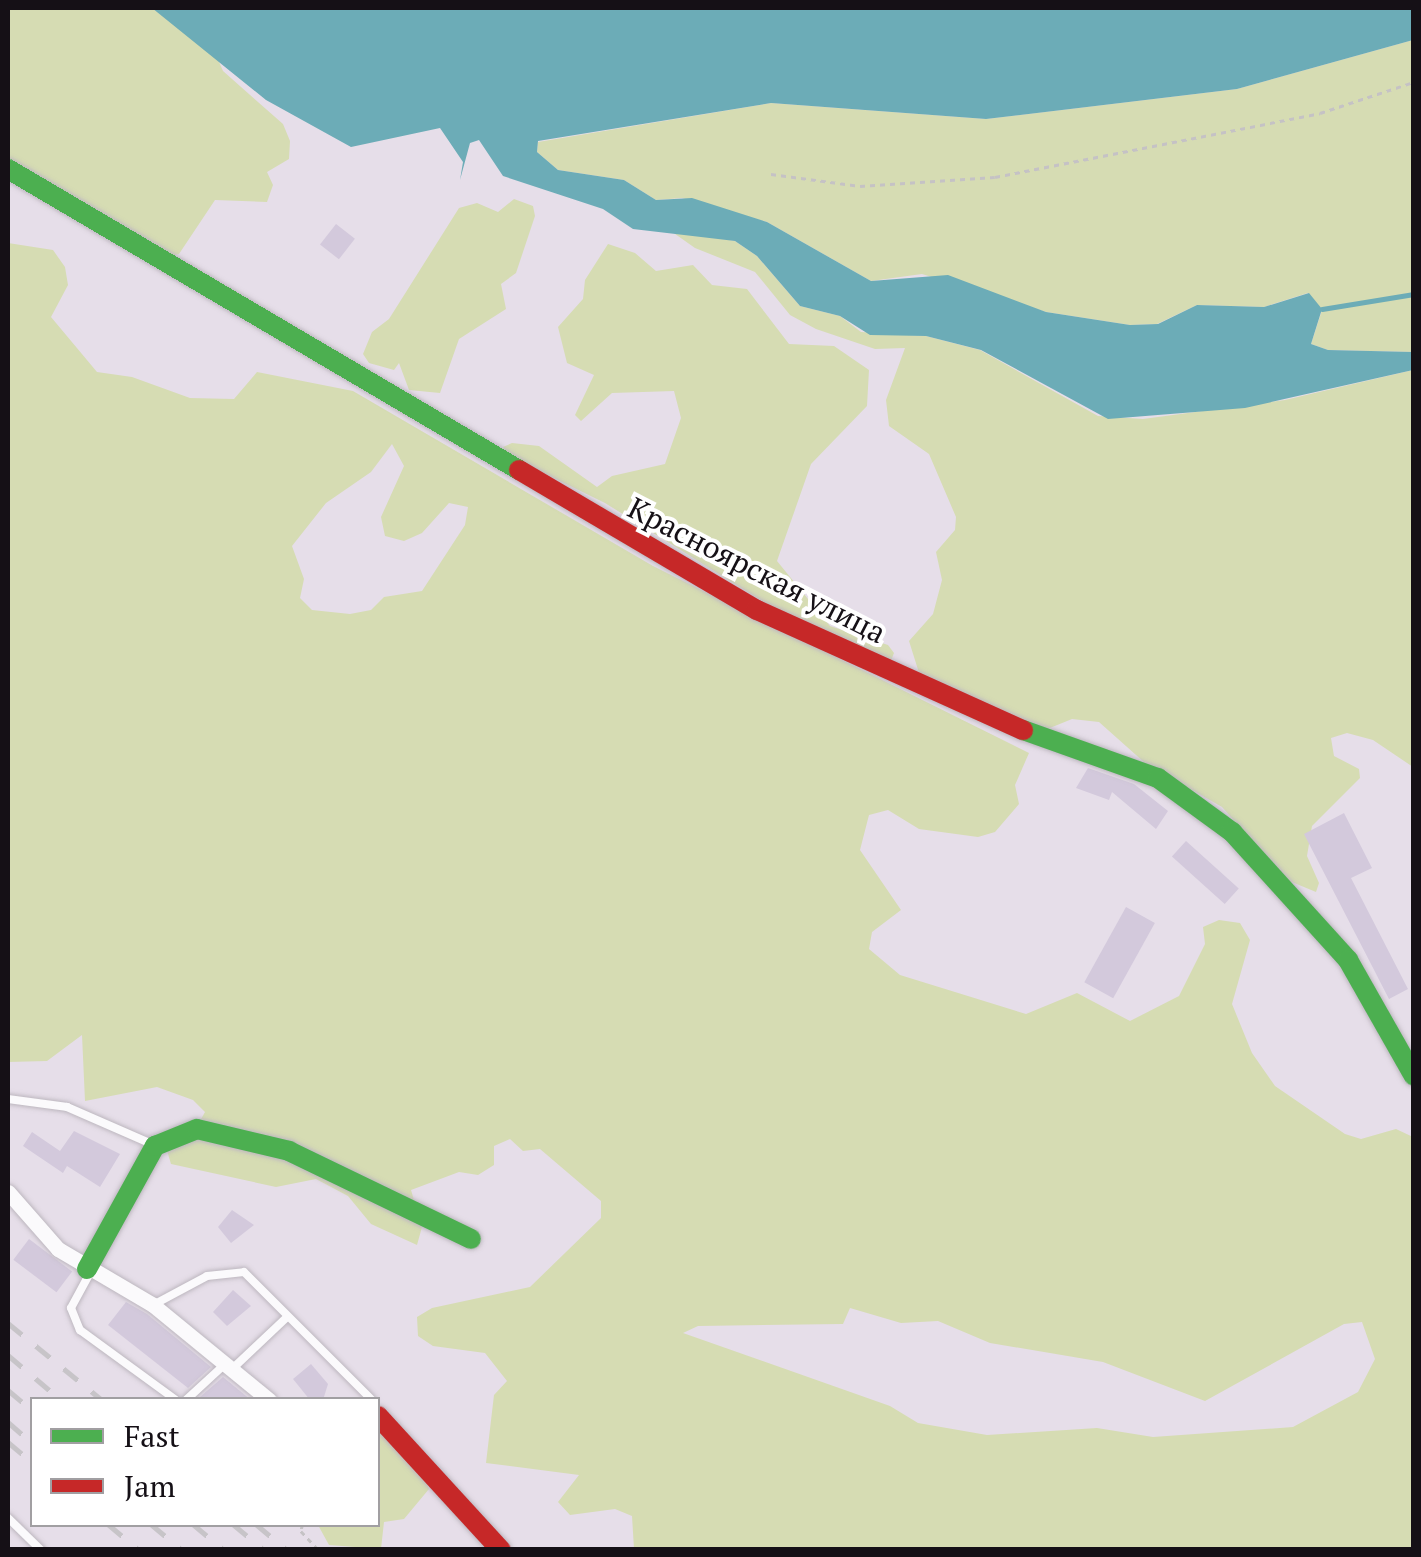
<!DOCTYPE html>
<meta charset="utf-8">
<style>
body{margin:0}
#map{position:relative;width:1421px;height:1557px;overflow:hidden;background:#e6dee9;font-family:"PT Serif",serif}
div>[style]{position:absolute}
.green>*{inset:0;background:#d6dcb3}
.water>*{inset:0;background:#6cacb7}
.stream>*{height:5px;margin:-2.5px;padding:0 2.5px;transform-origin:2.5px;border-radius:2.5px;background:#6cacb7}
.building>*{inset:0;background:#d3c9dc;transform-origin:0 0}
.path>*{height:2.5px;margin-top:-1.25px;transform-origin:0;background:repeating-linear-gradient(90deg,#c5c2c5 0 5px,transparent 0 10px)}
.roads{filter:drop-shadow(0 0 2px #bdb7bf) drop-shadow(0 0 2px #bdb7bf)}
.lane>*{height:8px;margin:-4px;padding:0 4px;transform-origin:4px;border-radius:4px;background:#fbfafc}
.street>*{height:15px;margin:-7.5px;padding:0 7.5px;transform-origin:7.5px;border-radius:7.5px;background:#fbfafc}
.fast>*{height:20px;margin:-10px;padding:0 10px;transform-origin:10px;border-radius:10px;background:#4caf50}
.jam>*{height:20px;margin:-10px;padding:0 10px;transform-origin:10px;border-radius:10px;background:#c62828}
.rail>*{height:5px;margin-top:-2.5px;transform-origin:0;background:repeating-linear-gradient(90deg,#c7c4c8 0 18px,transparent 0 36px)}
span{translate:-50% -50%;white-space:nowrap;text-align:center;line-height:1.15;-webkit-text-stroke:8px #fff;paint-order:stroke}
.street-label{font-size:30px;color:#151016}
.frame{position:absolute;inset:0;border:10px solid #151016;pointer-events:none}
.legend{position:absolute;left:30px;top:1397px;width:350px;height:130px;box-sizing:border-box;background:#fff;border:2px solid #a19fa2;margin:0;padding:12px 18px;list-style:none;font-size:30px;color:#151016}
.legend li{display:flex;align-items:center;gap:20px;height:50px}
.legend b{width:50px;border:2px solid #a19fa2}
</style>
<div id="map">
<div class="green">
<i style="clip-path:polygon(8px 8px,152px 8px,216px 55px,223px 71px,283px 124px,290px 141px,289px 159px,267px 172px,273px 185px,267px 202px,215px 200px,179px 254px,170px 256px,8px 158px)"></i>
<i style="clip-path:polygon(1413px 40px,1413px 352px,1328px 350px,1311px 344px,1322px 310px,1308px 293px,1264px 307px,1197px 305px,1157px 324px,1130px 325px,1046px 312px,922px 274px,871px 281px,767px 222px,682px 198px,656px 200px,624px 180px,558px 170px,537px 152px,538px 142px,771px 103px,986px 119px,1237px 89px)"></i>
<i style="clip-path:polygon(514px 199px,533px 206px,535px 216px,516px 273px,501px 284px,506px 309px,459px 339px,440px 393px,409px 390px,399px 363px,394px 370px,369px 363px,363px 354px,372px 332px,389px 319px,459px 208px,477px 203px,498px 212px)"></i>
<i style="clip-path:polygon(668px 229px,735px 241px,757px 256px,800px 306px,840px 316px,861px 332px,926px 336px,980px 350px,1098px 416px,1143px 419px,1285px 400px,1413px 370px,1413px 767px,1373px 740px,1347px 733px,1331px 738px,1334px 756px,1359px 769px,1360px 778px,1312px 826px,1307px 856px,1319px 883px,1316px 892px,1287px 880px,1222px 807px,1145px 763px,1099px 722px,1072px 719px,1045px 730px,920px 676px,909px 641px,933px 614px,942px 580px,936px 552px,955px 530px,956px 517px,929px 454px,889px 426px,886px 400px,905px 348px,875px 349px,816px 329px,790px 315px,755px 272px,695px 248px)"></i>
<i style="clip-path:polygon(evenodd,8px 243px,53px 250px,65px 267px,68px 285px,51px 317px,97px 372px,132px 377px,190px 398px,234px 399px,257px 372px,353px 391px,653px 566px,1029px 753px,1015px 785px,1019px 804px,995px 832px,978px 837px,919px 829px,888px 810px,869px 815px,860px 850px,901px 910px,872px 932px,869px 949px,900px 975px,1026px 1014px,1077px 993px,1130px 1021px,1179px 996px,1205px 944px,1203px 927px,1219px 920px,1240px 923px,1250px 940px,1232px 1004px,1252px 1053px,1275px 1086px,1345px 1134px,1361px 1139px,1396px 1129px,1413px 1137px,1413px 1549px,634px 1549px,632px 1516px,615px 1509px,570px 1515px,558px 1502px,579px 1475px,486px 1463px,494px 1395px,507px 1381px,485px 1353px,433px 1346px,418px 1336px,417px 1317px,432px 1308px,530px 1287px,601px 1218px,601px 1201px,540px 1149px,523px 1151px,510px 1139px,494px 1146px,494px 1165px,478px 1175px,459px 1172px,411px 1190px,422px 1227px,417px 1245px,371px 1224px,348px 1196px,316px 1179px,276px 1187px,171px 1164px,166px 1147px,196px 1128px,205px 1112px,193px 1100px,157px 1087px,85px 1101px,82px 1035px,47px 1061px,8px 1062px,8px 243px,392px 444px,404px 466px,381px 517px,385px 536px,404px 541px,422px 533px,449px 503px,468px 507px,465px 525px,422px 591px,384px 597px,371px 610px,350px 614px,312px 610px,300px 598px,304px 579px,292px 546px,326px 503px,371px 472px,392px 444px,8px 243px,850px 1308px,901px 1323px,938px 1321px,990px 1343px,1103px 1362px,1205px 1401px,1344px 1324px,1362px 1322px,1375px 1359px,1358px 1392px,1293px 1427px,1153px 1437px,1097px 1428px,987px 1435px,918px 1423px,890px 1406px,683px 1333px,698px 1326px,843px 1324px,850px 1308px)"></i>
<i style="clip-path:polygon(608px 244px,635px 253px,656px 271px,693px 265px,712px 285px,747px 289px,789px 344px,834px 346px,869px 370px,867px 406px,811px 464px,777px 561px,830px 626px,888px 645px,894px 653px,890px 663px,828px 642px,605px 503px,509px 456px,503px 447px,512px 443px,539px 446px,597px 487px,612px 476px,665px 464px,681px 418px,674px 391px,612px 393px,581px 421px,575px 415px,594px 375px,567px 363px,558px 327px,583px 299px,585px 280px)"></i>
<i style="clip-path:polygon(378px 1427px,422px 1473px,429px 1489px,404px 1519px,384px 1522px,381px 1549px,329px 1545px,318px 1525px,378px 1524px)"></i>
</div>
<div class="water">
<i style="clip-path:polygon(152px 8px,1413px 8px,1413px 40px,1237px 89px,986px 119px,771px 103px,538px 141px,537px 152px,558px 170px,624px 180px,656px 200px,692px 198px,767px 222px,871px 281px,948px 275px,1046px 312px,1130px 325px,1158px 324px,1197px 305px,1264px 307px,1309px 293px,1322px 309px,1311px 344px,1328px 350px,1413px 352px,1413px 370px,1245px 408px,1108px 419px,981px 350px,926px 336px,870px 335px,840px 316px,800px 306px,757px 256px,735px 241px,633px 229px,603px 209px,503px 176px,479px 140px,470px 143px,460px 180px,463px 162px,440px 128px,351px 147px,266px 100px)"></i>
</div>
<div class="stream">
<i style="left:1322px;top:309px;width:93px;rotate:-9.3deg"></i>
</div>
<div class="building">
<i style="left:336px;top:224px;width:24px;height:26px;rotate:38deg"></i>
<i style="clip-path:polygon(1088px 768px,1134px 784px,1168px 811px,1156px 829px,1112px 792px,1109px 800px,1076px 788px)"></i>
<i style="clip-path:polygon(1344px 813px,1372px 868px,1351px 878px,1408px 989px,1389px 999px,1304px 834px)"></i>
<i style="left:1186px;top:841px;width:71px;height:21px;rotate:42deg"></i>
<i style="left:1126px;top:907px;width:33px;height:86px;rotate:29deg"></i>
<i style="clip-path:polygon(74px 1131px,120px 1154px,100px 1187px,67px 1166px,63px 1173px,23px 1146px,32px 1132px,60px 1151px)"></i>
<i style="clip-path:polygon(232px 1210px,254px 1225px,231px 1243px,218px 1227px)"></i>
<i style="left:29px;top:1239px;width:54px;height:26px;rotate:37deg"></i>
<i style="clip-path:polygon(233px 1290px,251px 1306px,227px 1326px,213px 1312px)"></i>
<i style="clip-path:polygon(126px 1302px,147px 1314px,211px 1367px,188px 1388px,108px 1325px)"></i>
<i style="clip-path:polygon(311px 1364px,328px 1384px,323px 1400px,310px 1400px,293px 1379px)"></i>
<i style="clip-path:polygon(223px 1377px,251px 1400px,200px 1397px)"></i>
</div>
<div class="path">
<i style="left:771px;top:174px;width:90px;rotate:7.7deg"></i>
<i style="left:860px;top:186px;width:135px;rotate:-3.8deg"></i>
<i style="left:995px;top:177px;width:331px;rotate:-11.1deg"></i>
<i style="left:1320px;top:113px;width:99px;rotate:-18.3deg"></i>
<i style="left:303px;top:1524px;width:7px;rotate:106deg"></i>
<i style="left:301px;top:1531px;width:26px;rotate:47deg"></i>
</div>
<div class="roads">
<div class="lane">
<i style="left:8px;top:1099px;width:60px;rotate:7.7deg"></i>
<i style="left:67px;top:1107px;width:95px;rotate:23.6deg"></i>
<i style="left:91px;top:1271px;width:42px;rotate:118.4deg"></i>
<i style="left:71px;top:1308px;width:24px;rotate:68deg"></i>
<i style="left:80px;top:1330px;width:119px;rotate:36.1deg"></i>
<i style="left:153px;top:1305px;width:61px;rotate:-28.2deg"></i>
<i style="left:207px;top:1276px;width:37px;rotate:-6deg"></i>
<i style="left:244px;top:1272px;width:181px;rotate:45deg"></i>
<i style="left:231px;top:1370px;width:77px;rotate:-43.4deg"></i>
<i style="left:186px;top:1400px;width:50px;rotate:-42.6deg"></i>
<i style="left:8px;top:1518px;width:46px;rotate:44.1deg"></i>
</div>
<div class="street">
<i style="left:8px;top:1192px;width:76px;rotate:48.7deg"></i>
<i style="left:58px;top:1249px;width:110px;rotate:30.5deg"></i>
<i style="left:153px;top:1305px;width:150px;rotate:39.3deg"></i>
</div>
<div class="fast">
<i style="left:8px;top:169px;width:593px;rotate:30.5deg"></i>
<i style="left:1023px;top:730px;width:143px;rotate:19.6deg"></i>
<i style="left:1158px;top:778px;width:92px;rotate:36.1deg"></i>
<i style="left:1232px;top:832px;width:173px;rotate:47.8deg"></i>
<i style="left:1348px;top:960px;width:133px;rotate:60.4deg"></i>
<i style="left:87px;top:1269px;width:141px;rotate:-61.1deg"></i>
<i style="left:155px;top:1146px;width:45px;rotate:-22deg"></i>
<i style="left:197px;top:1129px;width:95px;rotate:13.4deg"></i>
<i style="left:289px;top:1151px;width:202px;rotate:25.8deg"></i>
</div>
<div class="jam">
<i style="left:519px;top:470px;width:276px;rotate:30.5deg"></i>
<i style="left:757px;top:610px;width:292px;rotate:24.3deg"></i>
<i style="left:378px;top:1416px;width:182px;rotate:47.5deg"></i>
</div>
</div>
<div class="rail">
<i style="left:8px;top:1323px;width:122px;rotate:39.3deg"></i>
<i style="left:8px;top:1355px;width:70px;rotate:40.3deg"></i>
<i style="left:8px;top:1390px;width:31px;rotate:40deg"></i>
<i style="left:8px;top:1422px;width:32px;rotate:41deg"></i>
<i style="left:8px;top:1442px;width:31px;rotate:40deg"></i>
<i style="left:108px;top:1524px;width:40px;rotate:40deg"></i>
<i style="left:151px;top:1524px;width:40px;rotate:40deg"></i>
<i style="left:193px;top:1524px;width:40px;rotate:40deg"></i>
<i style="left:233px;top:1524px;width:40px;rotate:40deg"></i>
<i style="left:256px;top:1524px;width:40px;rotate:40deg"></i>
</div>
<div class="street-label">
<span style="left:757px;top:570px;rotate:27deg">Красноярская улица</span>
</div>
<div class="frame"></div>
<ul class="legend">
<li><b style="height:12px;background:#4caf50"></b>Fast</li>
<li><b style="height:12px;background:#c62828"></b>Jam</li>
</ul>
</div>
